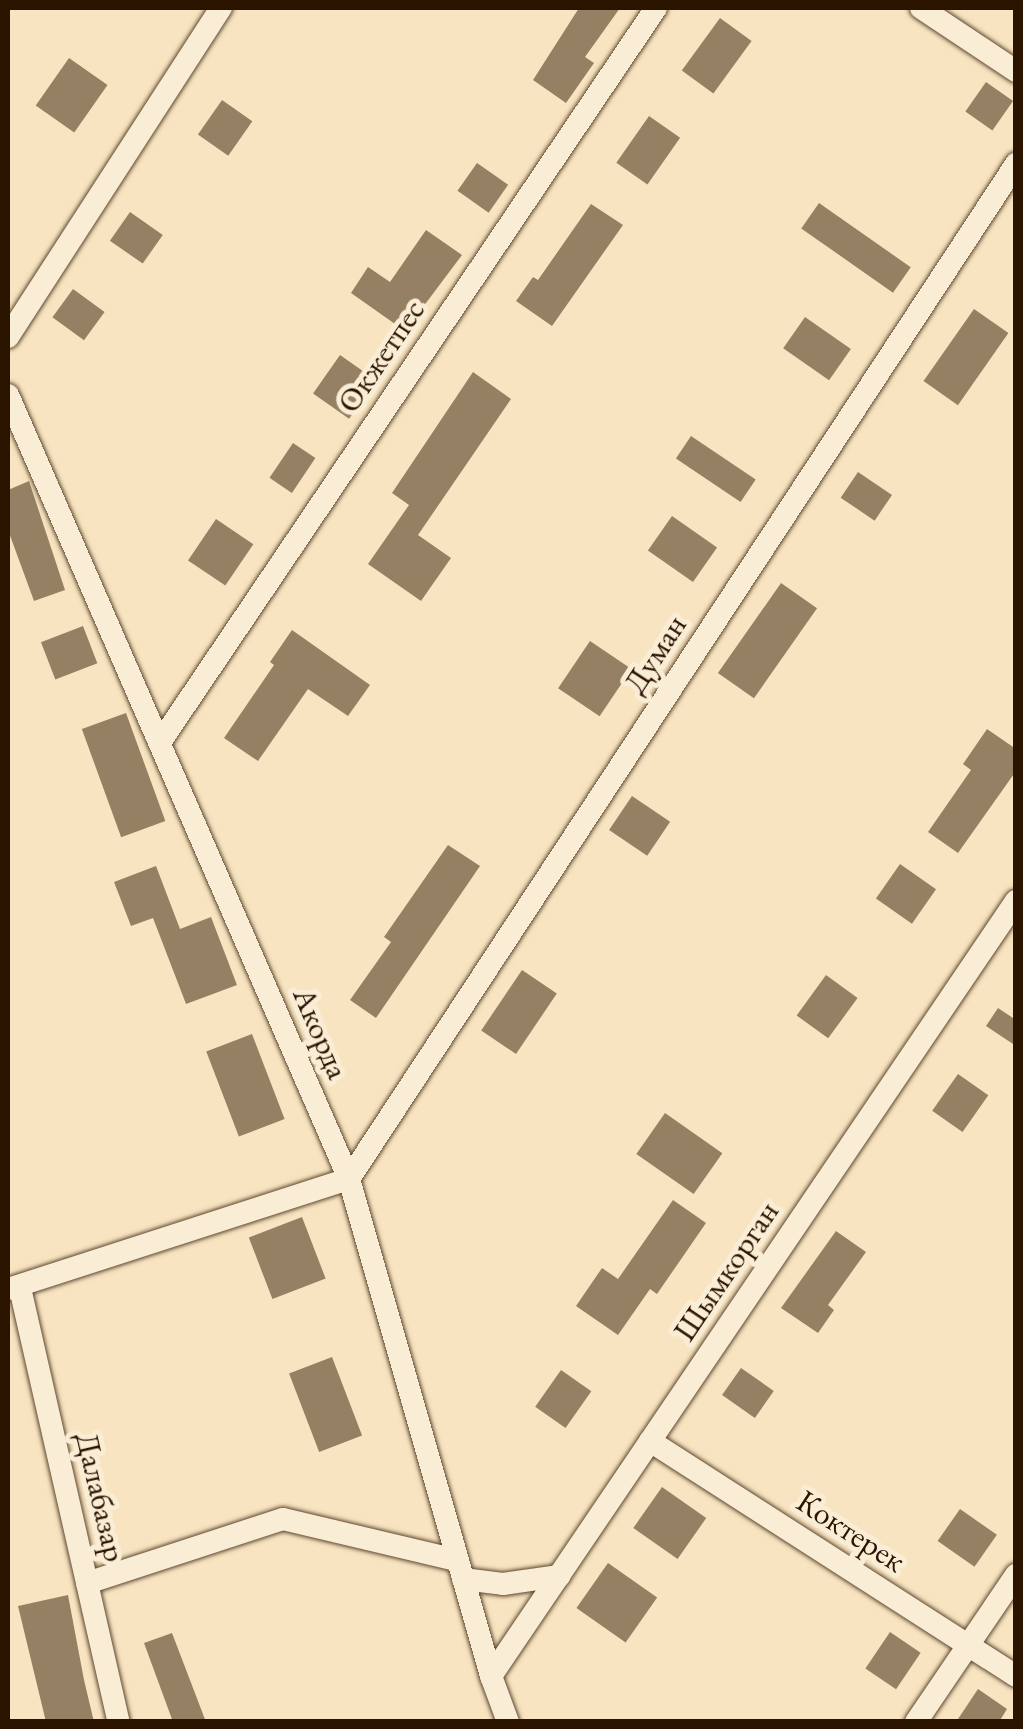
<!DOCTYPE html>
<meta charset="utf-8">
<style>
body{margin:0}
#map{position:relative;width:1023px;height:1729px;overflow:hidden;background:#f8e4c0;font-family:"EB Garamond",serif}
div>[style]{position:absolute}
.building>*{inset:0;background:#958064;transform-origin:0 0}
.roads{filter:drop-shadow(0 0 2px #5e4830) drop-shadow(0 0 2px #5e4830)}
.street>*{height:22px;margin:-11px;padding:0 11px;transform-origin:11px;border-radius:11px;background:#faedd6}
span{translate:-50% -50%;white-space:nowrap;text-align:center;line-height:1.15;-webkit-text-stroke:10px #faedd6;paint-order:stroke}
.street-label{font-size:32px;color:#2a1400}
.frame{position:absolute;inset:0;border:10px solid #2a1400;pointer-events:none}
</style>
<div id="map">
<div class="building">
<i style="clip-path:polygon(579px 8px,620px 8px,585px 57px,594px 63px,566px 103px,533px 80px)"></i>
<i style="left:720px;top:18px;width:39px;height:65px;rotate:36deg"></i>
<i style="left:69px;top:58px;width:47px;height:58px;rotate:35deg"></i>
<i style="left:986px;top:82px;width:33px;height:36px;rotate:35deg"></i>
<i style="left:222px;top:100px;width:37px;height:42px;rotate:35deg"></i>
<i style="left:649px;top:116px;width:38px;height:57px;rotate:35deg"></i>
<i style="left:477px;top:163px;width:38px;height:34px;rotate:35deg"></i>
<i style="left:819px;top:203px;width:112px;height:31px;rotate:35deg"></i>
<i style="clip-path:polygon(591px 204px,623px 225px,552px 326px,516px 301px,533px 277px,538px 280px)"></i>
<i style="left:130px;top:212px;width:40px;height:35px;rotate:35deg"></i>
<i style="clip-path:polygon(426px 230px,462px 255px,405px 331px,351px 293px,368px 267px,390px 282px)"></i>
<i style="left:73px;top:289px;width:39px;height:35px;rotate:36deg"></i>
<i style="left:974px;top:309px;width:42px;height:88px;rotate:35deg"></i>
<i style="left:805px;top:317px;width:56px;height:38px;rotate:35deg"></i>
<i style="left:340px;top:355px;width:44px;height:47px;rotate:35deg"></i>
<i style="clip-path:polygon(473px 372px,511px 399px,418px 535px,451px 558px,421px 601px,368px 564px,409px 505px,392px 493px)"></i>
<i style="left:691px;top:436px;width:78px;height:27px;rotate:34deg"></i>
<i style="left:293px;top:443px;width:27px;height:42px;rotate:34deg"></i>
<i style="left:858px;top:472px;width:41px;height:31px;rotate:34deg"></i>
<i style="clip-path:polygon(29px 481px,65px 590px,34px 601px,8px 530px,8px 490px)"></i>
<i style="left:672px;top:516px;width:55px;height:42px;rotate:35deg"></i>
<i style="left:216px;top:519px;width:45px;height:50px;rotate:34deg"></i>
<i style="left:781px;top:583px;width:44px;height:110px;rotate:35deg"></i>
<i style="left:83px;top:626px;width:40px;height:45px;rotate:69deg"></i>
<i style="clip-path:polygon(292px 630px,370px 685px,348px 716px,308px 689px,258px 761px,224px 738px,274px 665px,270px 662px)"></i>
<i style="left:590px;top:641px;width:50px;height:57px;rotate:34deg"></i>
<i style="left:126px;top:713px;width:115px;height:47px;rotate:70deg"></i>
<i style="clip-path:polygon(987px 729px,1016px 749px,1016px 771px,958px 853px,928px 832px,971px 770px,963px 764px)"></i>
<i style="left:632px;top:796px;width:46px;height:41px;rotate:34deg"></i>
<i style="clip-path:polygon(448px 845px,480px 866px,376px 1018px,350px 1000px,391px 942px,384px 937px)"></i>
<i style="left:900px;top:864px;width:44px;height:42px;rotate:35deg"></i>
<i style="clip-path:polygon(156px 866px,180px 929px,211px 917px,237px 985px,186px 1004px,153px 918px,131px 926px,114px 882px)"></i>
<i style="left:522px;top:970px;width:42px;height:73px;rotate:34deg"></i>
<i style="left:826px;top:975px;width:39px;height:50px;rotate:36deg"></i>
<i style="clip-path:polygon(998px 1008px,1016px 1020px,1016px 1046px,986px 1026px)"></i>
<i style="left:252px;top:1034px;width:91px;height:49px;rotate:69deg"></i>
<i style="left:958px;top:1074px;width:37px;height:45px;rotate:35deg"></i>
<i style="left:665px;top:1113px;width:70px;height:50px;rotate:35deg"></i>
<i style="clip-path:polygon(673px 1200px,706px 1223px,657px 1294px,650px 1289px,618px 1335px,576px 1306px,602px 1268px,618px 1279px)"></i>
<i style="left:302px;top:1217px;width:66px;height:57px;rotate:69deg"></i>
<i style="clip-path:polygon(836px 1231px,866px 1252px,828px 1305px,834px 1310px,818px 1333px,781px 1308px)"></i>
<i style="left:332px;top:1357px;width:84px;height:46px;rotate:69deg"></i>
<i style="left:741px;top:1368px;width:40px;height:33px;rotate:35deg"></i>
<i style="left:561px;top:1370px;width:37px;height:45px;rotate:35deg"></i>
<i style="left:662px;top:1487px;width:54px;height:50px;rotate:35deg"></i>
<i style="left:960px;top:1509px;width:45px;height:39px;rotate:35deg"></i>
<i style="left:608px;top:1563px;width:60px;height:55px;rotate:35deg"></i>
<i style="clip-path:polygon(68px 1595px,84px 1680px,94px 1722px,46px 1722px,18px 1606px)"></i>
<i style="left:890px;top:1632px;width:37px;height:44px;rotate:34deg"></i>
<i style="clip-path:polygon(172px 1633px,206px 1722px,173px 1722px,144px 1643px)"></i>
<i style="clip-path:polygon(978px 1689px,1007px 1709px,999px 1722px,956px 1722px)"></i>
</div>
<div class="roads">
<div class="street">
<i style="left:921px;top:8px;width:114px;rotate:33.6deg"></i>
<i style="left:8px;top:337px;width:392px;rotate:-57.1deg"></i>
<i style="left:8px;top:395px;width:855px;rotate:66.49deg"></i>
<i style="left:349px;top:1179px;width:517px;rotate:74.05deg"></i>
<i style="left:491px;top:1676px;width:49px;rotate:69.7deg"></i>
<i style="left:161px;top:741px;width:884px;rotate:-55.97deg"></i>
<i style="left:20px;top:1288px;width:445px;rotate:77.2deg"></i>
<i style="left:8px;top:1289px;width:358px;rotate:-17.9deg"></i>
<i style="left:349px;top:1179px;width:1215px;rotate:-56.69deg"></i>
<i style="left:650px;top:1441px;width:435px;rotate:32.7deg"></i>
<i style="left:463px;top:1579px;width:40px;rotate:7.1deg"></i>
<i style="left:503px;top:1584px;width:57px;rotate:-8.1deg"></i>
<i style="left:87px;top:1583px;width:206px;rotate:-18.1deg"></i>
<i style="left:283px;top:1519px;width:179px;rotate:13.3deg"></i>
<i style="left:491px;top:1676px;width:936px;rotate:-55.89deg"></i>
<i style="left:916px;top:1722px;width:178px;rotate:-55.8deg"></i>
</div>
</div>
<div class="street-label">
<span style="left:381px;top:356px;rotate:-56deg">Окжетпес</span>
<span style="left:655px;top:654px;rotate:-57deg">Думан</span>
<span style="left:321px;top:1033px;rotate:67deg">Акорда</span>
<span style="left:726px;top:1271px;rotate:-56deg">Шымкорган</span>
<span style="left:101px;top:1497px;rotate:77deg">Далабазар</span>
<span style="left:851px;top:1531px;rotate:33deg">Коктерек</span>
</div>
<div class="frame"></div>
</div>
